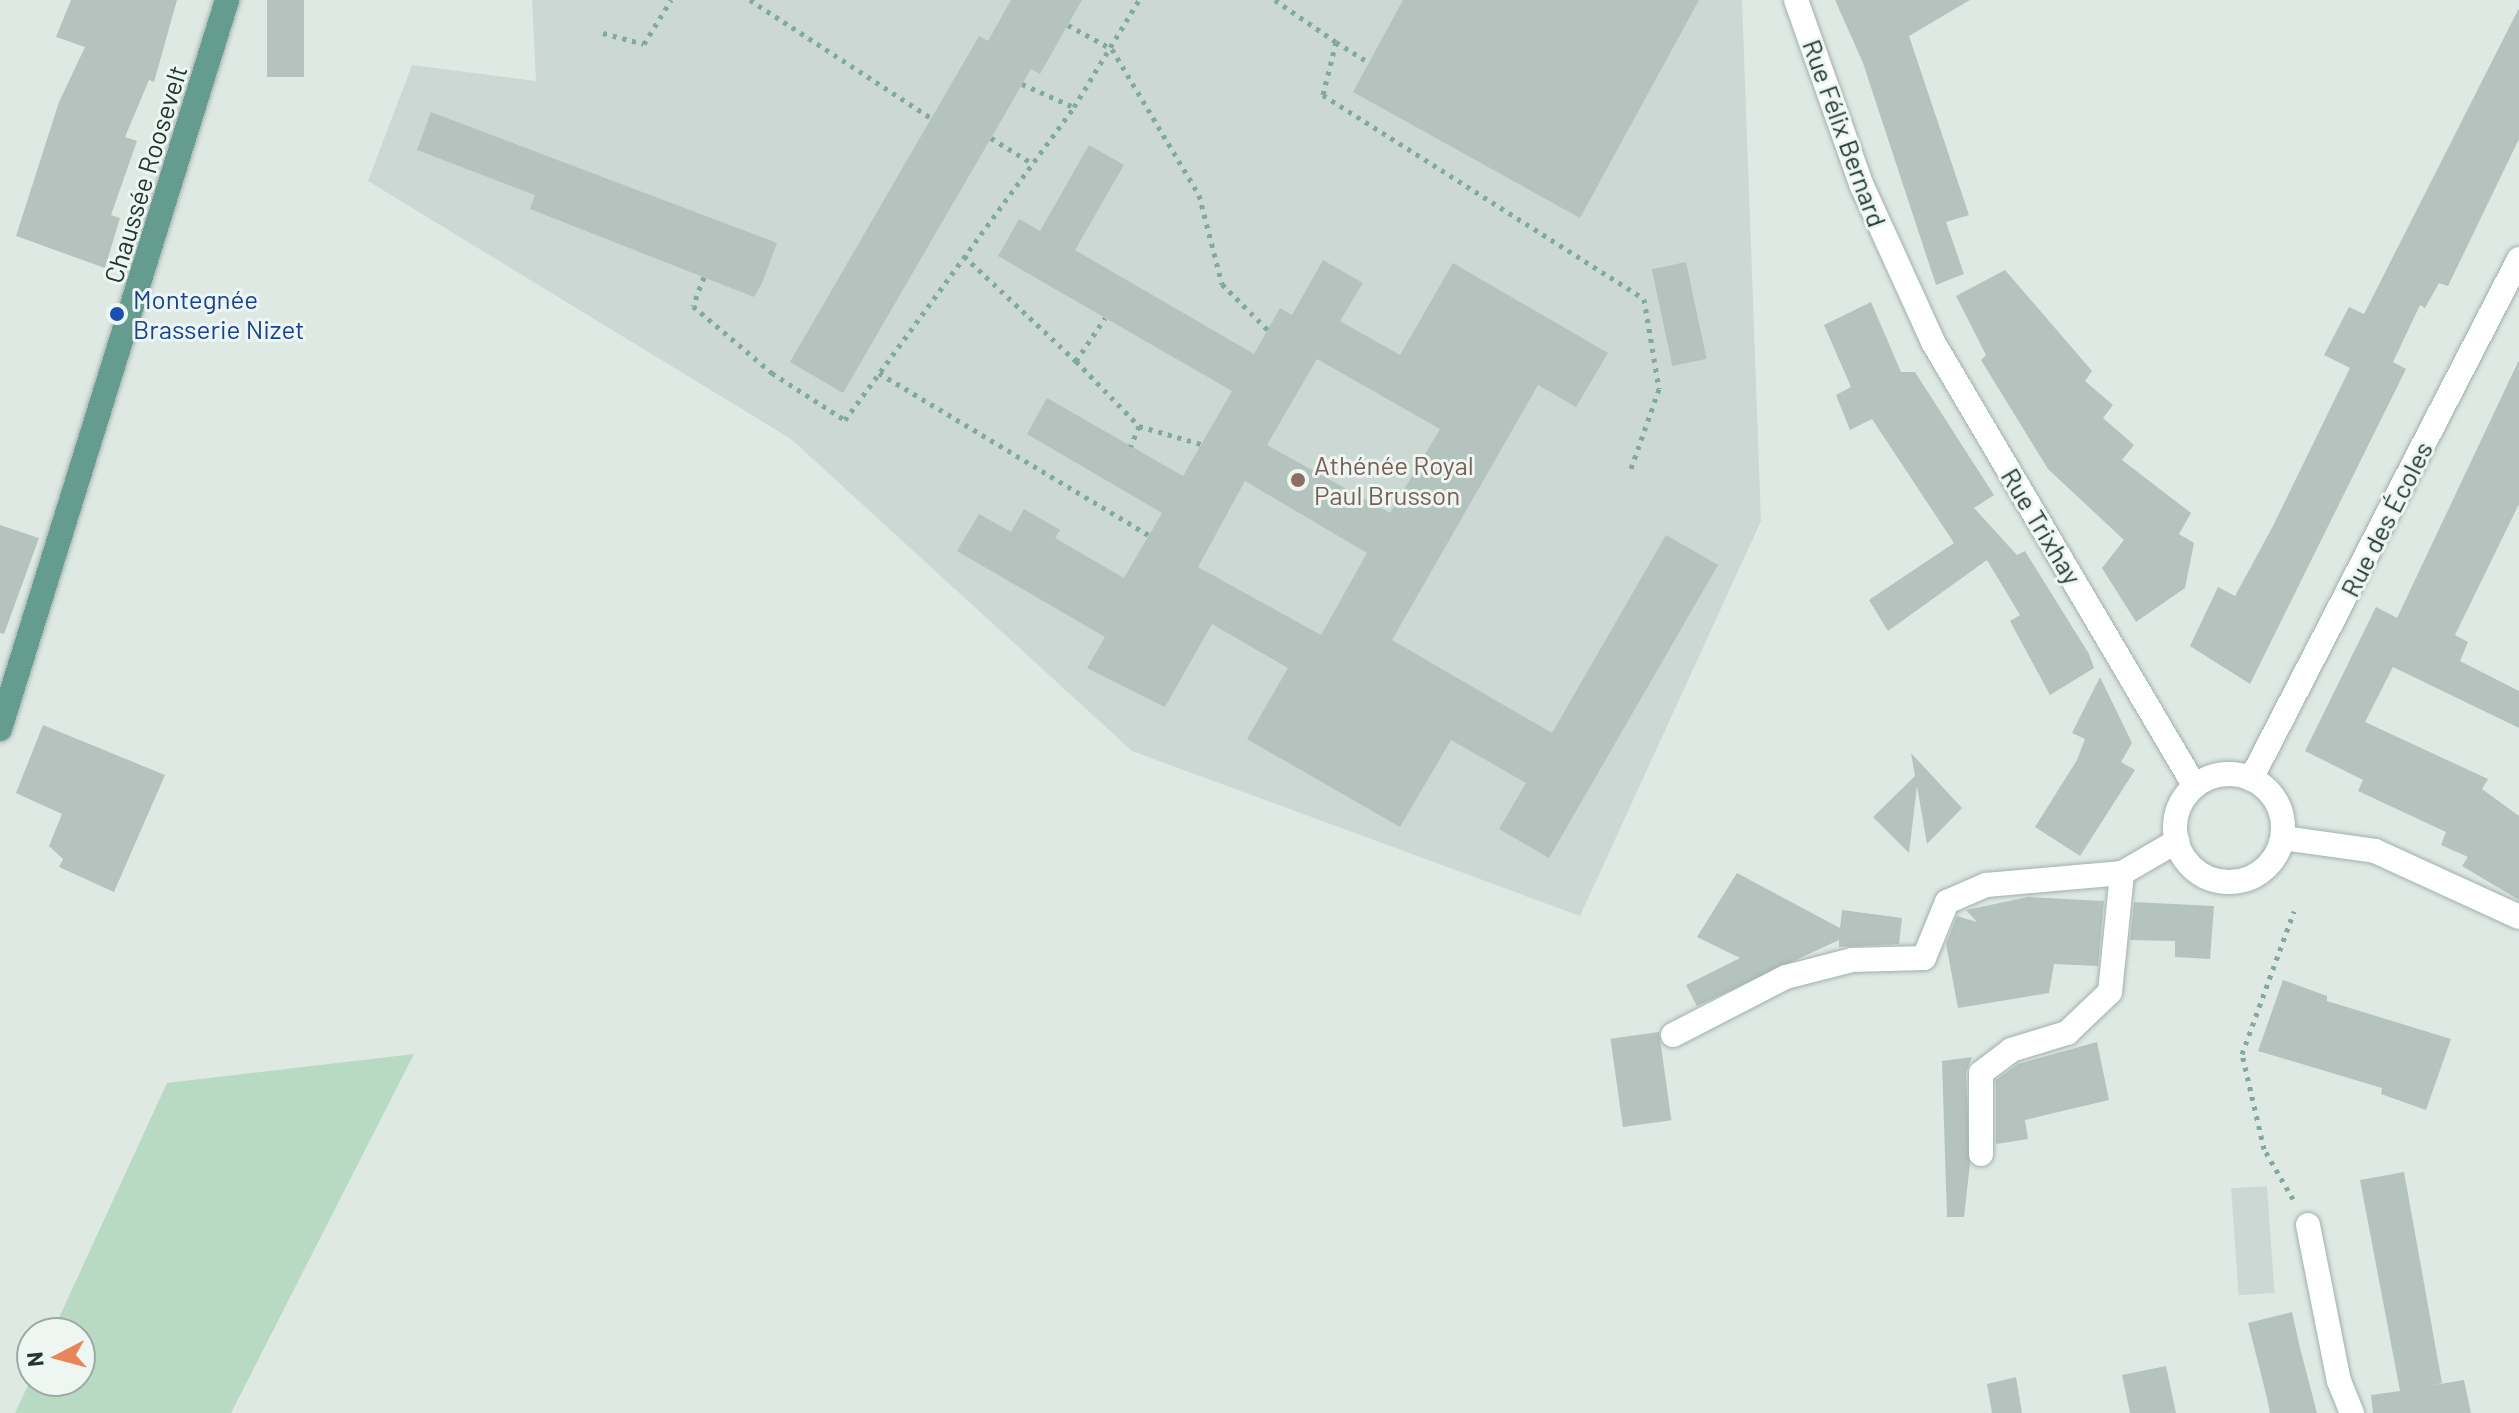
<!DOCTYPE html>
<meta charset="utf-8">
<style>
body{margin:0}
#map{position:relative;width:2519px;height:1413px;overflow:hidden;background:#dee9e4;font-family:Barlow,sans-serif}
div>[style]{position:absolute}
.built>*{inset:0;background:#ccd8d3;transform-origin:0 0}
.green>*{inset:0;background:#b8d9c2}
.building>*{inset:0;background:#b4c3bd;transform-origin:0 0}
.path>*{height:5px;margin-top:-2.5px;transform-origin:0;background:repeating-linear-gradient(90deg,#80aa9f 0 4px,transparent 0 10px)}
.roads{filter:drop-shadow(0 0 2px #a1b0ab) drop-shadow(0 0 2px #a1b0ab)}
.minor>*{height:24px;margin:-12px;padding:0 12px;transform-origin:12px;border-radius:12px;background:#fff}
.minor>.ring{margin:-12px;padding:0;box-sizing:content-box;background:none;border:24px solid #fff;border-radius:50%}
.major>*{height:24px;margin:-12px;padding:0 12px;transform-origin:12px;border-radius:12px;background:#659c90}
.dots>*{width:22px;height:22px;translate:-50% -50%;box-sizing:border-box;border:4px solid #eef6f2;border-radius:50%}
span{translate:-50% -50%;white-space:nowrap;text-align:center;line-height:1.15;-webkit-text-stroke:6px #eef6f2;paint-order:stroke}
.street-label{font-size:26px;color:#203732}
.transit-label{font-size:26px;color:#164399}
.left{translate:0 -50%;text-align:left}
.education-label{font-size:26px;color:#785e54}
.north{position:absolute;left:16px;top:1317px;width:80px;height:80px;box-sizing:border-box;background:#eef6f2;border:2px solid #9caaa5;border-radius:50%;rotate:264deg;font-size:22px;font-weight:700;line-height:32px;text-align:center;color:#203732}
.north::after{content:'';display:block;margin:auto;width:28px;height:36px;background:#e9845b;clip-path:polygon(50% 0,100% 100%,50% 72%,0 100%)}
</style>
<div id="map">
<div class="built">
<i style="clip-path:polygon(532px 0,1742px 0,1761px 521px,1580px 916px,1132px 751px,791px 439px,368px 181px,412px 65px,536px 81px)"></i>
<i style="left:2267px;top:1186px;width:107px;height:36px;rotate:86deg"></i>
</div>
<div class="green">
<i style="clip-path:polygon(414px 1054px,231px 1413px,15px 1413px,32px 1377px,80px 1381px,80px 1333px,52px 1333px,167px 1083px)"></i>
</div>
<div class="building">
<i style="clip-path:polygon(71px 0,177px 0,154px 82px,149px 80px,125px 137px,137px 141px,111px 215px,120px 218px,105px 268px,16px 236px,59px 102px,85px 47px,56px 37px)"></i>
<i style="left:267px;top:0;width:37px;height:77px"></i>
<i style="clip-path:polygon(1011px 0,1082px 0,1040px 74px,1031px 69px,843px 393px,790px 362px,979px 36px,988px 41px)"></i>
<i style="clip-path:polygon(1403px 0,1699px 0,1580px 218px,1353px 92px)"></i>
<i style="clip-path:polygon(1835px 0,1970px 0,1909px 36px,1969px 215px,1946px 222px,1964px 274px,1936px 285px,1863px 63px)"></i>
<i style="clip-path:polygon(2519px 8px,2519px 139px,2448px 286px,2439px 283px,2425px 308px,2420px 305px,2393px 362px,2406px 369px,2250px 684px,2190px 646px,2218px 587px,2235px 596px,2273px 526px,2350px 368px,2324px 355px,2349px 307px,2364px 314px)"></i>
<i style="clip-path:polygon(431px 112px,777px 243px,763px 281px,754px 297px,530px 209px,535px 195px,417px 150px)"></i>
<i style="clip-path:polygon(evenodd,1089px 145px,1124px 165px,1075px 250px,1254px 354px,1280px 308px,1292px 315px,1323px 260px,1363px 283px,1340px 321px,1400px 355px,1453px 263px,1608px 353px,1576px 407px,1538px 385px,1392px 640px,1552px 733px,1666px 535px,1718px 565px,1549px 858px,1499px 829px,1526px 783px,1451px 740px,1400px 827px,1247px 739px,1288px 668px,1212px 624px,1165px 707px,1087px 668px,1105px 637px,957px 551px,979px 514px,1011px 532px,1024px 509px,1060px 530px,1055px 538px,1124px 578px,1162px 513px,1027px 434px,1047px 398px,1183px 476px,1232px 391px,998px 256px,1019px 219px,1040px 231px,1089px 145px,1317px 359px,1440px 429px,1390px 513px,1267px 445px,1317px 359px,1089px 145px,1245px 481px,1367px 553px,1321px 635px,1198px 567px,1245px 481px)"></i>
<i style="left:1686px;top:262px;width:99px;height:35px;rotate:78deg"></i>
<i style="clip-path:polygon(2005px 270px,2092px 371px,2085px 381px,2113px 405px,2103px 418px,2134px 445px,2122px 460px,2191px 513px,2179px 534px,2194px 543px,2185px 588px,2136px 622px,2102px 568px,2124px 540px,2048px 469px,1981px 360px,1986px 355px,1956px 296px)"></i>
<i style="clip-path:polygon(1871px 302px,1901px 372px,1915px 372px,1994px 495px,1974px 508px,2017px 555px,2025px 551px,2089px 654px,2094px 668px,2050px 695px,2010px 621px,2020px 615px,1987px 560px,1888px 631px,1869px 600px,1954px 543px,1872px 419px,1850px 430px,1836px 395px,1851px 387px,1824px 325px)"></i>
<i style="clip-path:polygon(2519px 360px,2519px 504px,2455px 635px,2468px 642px,2460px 661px,2519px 691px,2519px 728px,2393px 667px,2365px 722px,2488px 779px,2482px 789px,2519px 816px,2519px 900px,2462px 866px,2468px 857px,2441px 845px,2446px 832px,2358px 791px,2363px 780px,2305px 751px,2376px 607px,2397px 618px)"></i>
<i style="clip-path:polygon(0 525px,39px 538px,4px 634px,0 633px)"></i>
<i style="clip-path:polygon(2100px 677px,2132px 743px,2121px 762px,2135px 770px,2080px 856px,2035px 827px,2077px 760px,2085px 739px,2072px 733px)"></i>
<i style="clip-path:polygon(43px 725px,165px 775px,114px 892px,59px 867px,63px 859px,49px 846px,62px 814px,16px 793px)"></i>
<i style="clip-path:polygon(1911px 753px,1962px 808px,1927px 844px,1917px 786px,1909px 853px,1873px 817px,1915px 776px)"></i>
<i style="clip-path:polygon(1737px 873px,1840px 928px,1842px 910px,1902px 918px,1899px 944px,1839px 947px,1839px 940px,1697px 1006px,1686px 985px,1740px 958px,1697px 937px)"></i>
<i style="clip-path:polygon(2028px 897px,2104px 901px,2098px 966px,2054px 964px,2049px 993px,1958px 1008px,1946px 944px,1957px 916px,1977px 922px,1966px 910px)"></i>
<i style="clip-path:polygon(2134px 902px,2214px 906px,2210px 959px,2175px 957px,2175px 941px,2130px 940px)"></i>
<i style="clip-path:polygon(2283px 980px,2327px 996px,2327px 1001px,2451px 1039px,2426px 1110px,2381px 1094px,2382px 1088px,2258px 1051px)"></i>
<i style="left:1659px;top:1032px;width:89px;height:49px;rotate:82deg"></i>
<i style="clip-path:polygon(2097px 1042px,2109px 1100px,2025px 1120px,2028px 1139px,1996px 1144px,1996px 1080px,2018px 1064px)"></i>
<i style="clip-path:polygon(1972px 1057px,1966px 1073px,1970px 1164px,1964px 1217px,1947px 1217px,1942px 1061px)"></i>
<i style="clip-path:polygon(2404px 1172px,2442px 1383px,2434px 1385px,2464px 1380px,2471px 1413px,2373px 1413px,2371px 1395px,2400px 1391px,2360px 1180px)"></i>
<i style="clip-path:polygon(2292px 1312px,2300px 1348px,2317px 1413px,2270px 1413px,2267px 1398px,2248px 1323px)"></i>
<i style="clip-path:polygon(2166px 1366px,2176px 1413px,2130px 1413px,2122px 1375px)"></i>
<i style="clip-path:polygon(2016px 1377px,2022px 1413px,1992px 1413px,1987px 1384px)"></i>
</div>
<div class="path">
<i style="left:750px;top:0;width:216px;rotate:33.1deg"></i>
<i style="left:1275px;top:0;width:74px;rotate:34.5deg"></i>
<i style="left:1336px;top:42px;width:55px;rotate:103.8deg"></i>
<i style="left:1323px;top:95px;width:380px;rotate:32.4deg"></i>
<i style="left:1644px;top:299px;width:91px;rotate:80.5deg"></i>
<i style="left:1659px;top:389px;width:90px;rotate:109.4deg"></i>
<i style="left:1068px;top:25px;width:50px;rotate:28.6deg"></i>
<i style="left:1112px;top:49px;width:170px;rotate:59.2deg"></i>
<i style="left:1199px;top:195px;width:92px;rotate:75.5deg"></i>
<i style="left:1222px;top:284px;width:65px;rotate:45deg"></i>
<i style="left:603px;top:33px;width:42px;rotate:15deg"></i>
<i style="left:644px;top:44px;width:52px;rotate:-58.5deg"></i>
<i style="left:1336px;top:42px;width:39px;rotate:32deg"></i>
<i style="left:1022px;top:84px;width:57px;rotate:23.9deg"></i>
<i style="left:991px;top:138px;width:46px;rotate:31.6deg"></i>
<i style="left:964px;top:256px;width:154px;rotate:43.2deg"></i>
<i style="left:1076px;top:361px;width:52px;rotate:-56deg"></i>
<i style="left:704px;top:277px;width:31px;rotate:111deg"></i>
<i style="left:693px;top:306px;width:104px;rotate:40.3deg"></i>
<i style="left:772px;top:373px;width:87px;rotate:32.8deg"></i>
<i style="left:845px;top:420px;width:388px;rotate:-53.8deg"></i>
<i style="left:1074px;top:107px;width:125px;rotate:-58.7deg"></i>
<i style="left:1076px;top:361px;width:91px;rotate:45.9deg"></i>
<i style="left:1139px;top:426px;width:22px;rotate:112deg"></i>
<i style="left:879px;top:373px;width:315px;rotate:31deg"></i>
<i style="left:1139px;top:426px;width:65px;rotate:16.2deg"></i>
<i style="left:2293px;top:1199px;width:58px;rotate:-120.1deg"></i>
<i style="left:2264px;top:1149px;width:98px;rotate:-103deg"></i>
<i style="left:2242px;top:1054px;width:152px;rotate:-70deg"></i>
</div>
<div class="roads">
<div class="minor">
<i style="left:1796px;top:0;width:197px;rotate:70.5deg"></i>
<i style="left:1862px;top:186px;width:171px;rotate:65.5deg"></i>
<i style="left:1933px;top:342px;width:514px;rotate:59.49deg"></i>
<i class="ring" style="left:2175px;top:774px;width:84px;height:84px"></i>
<i style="left:2251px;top:779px;width:585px;rotate:-62.73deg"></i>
<i style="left:2283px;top:838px;width:93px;rotate:8deg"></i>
<i style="left:2375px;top:851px;width:158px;rotate:24.6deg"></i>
<i style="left:1673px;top:1035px;width:127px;rotate:-27.2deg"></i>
<i style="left:1786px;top:977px;width:68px;rotate:-14.4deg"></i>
<i style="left:1852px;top:960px;width:72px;rotate:-1.6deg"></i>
<i style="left:1924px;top:958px;width:61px;rotate:-67.7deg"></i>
<i style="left:1947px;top:902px;width:43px;rotate:-23.6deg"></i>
<i style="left:1986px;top:885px;width:137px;rotate:-5deg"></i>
<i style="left:2122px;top:873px;width:64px;rotate:-30.2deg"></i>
<i style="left:1981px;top:1154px;width:81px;rotate:-90deg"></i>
<i style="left:1981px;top:1073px;width:38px;rotate:-37deg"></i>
<i style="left:2011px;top:1050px;width:59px;rotate:-16.9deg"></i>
<i style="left:2067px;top:1033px;width:59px;rotate:-43.6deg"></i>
<i style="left:2110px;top:992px;width:120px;rotate:-84.2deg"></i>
<i style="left:2308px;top:1225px;width:159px;rotate:78.8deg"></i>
<i style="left:2339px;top:1381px;width:35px;rotate:68deg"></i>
</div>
<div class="major">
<i style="left:0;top:729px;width:764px;rotate:-72.7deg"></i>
</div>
</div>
<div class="dots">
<i style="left:117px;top:314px;background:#1a4fb4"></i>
<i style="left:1298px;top:480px;background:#8d6e63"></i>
</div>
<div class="street-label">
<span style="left:1845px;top:133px;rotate:70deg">Rue Félix Bernard</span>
<span style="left:145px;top:174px;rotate:-73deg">Chaussée Roosevelt</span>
<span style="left:2386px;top:519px;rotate:-63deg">Rue des Écoles</span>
<span style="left:2042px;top:526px;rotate:59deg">Rue Trixhay</span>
</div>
<div class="transit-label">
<span class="left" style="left:133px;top:314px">Montegnée<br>Brasserie Nizet</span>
</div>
<div class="education-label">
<span class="left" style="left:1314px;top:480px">Athénée Royal<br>Paul Brusson</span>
</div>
<div class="north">N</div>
</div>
